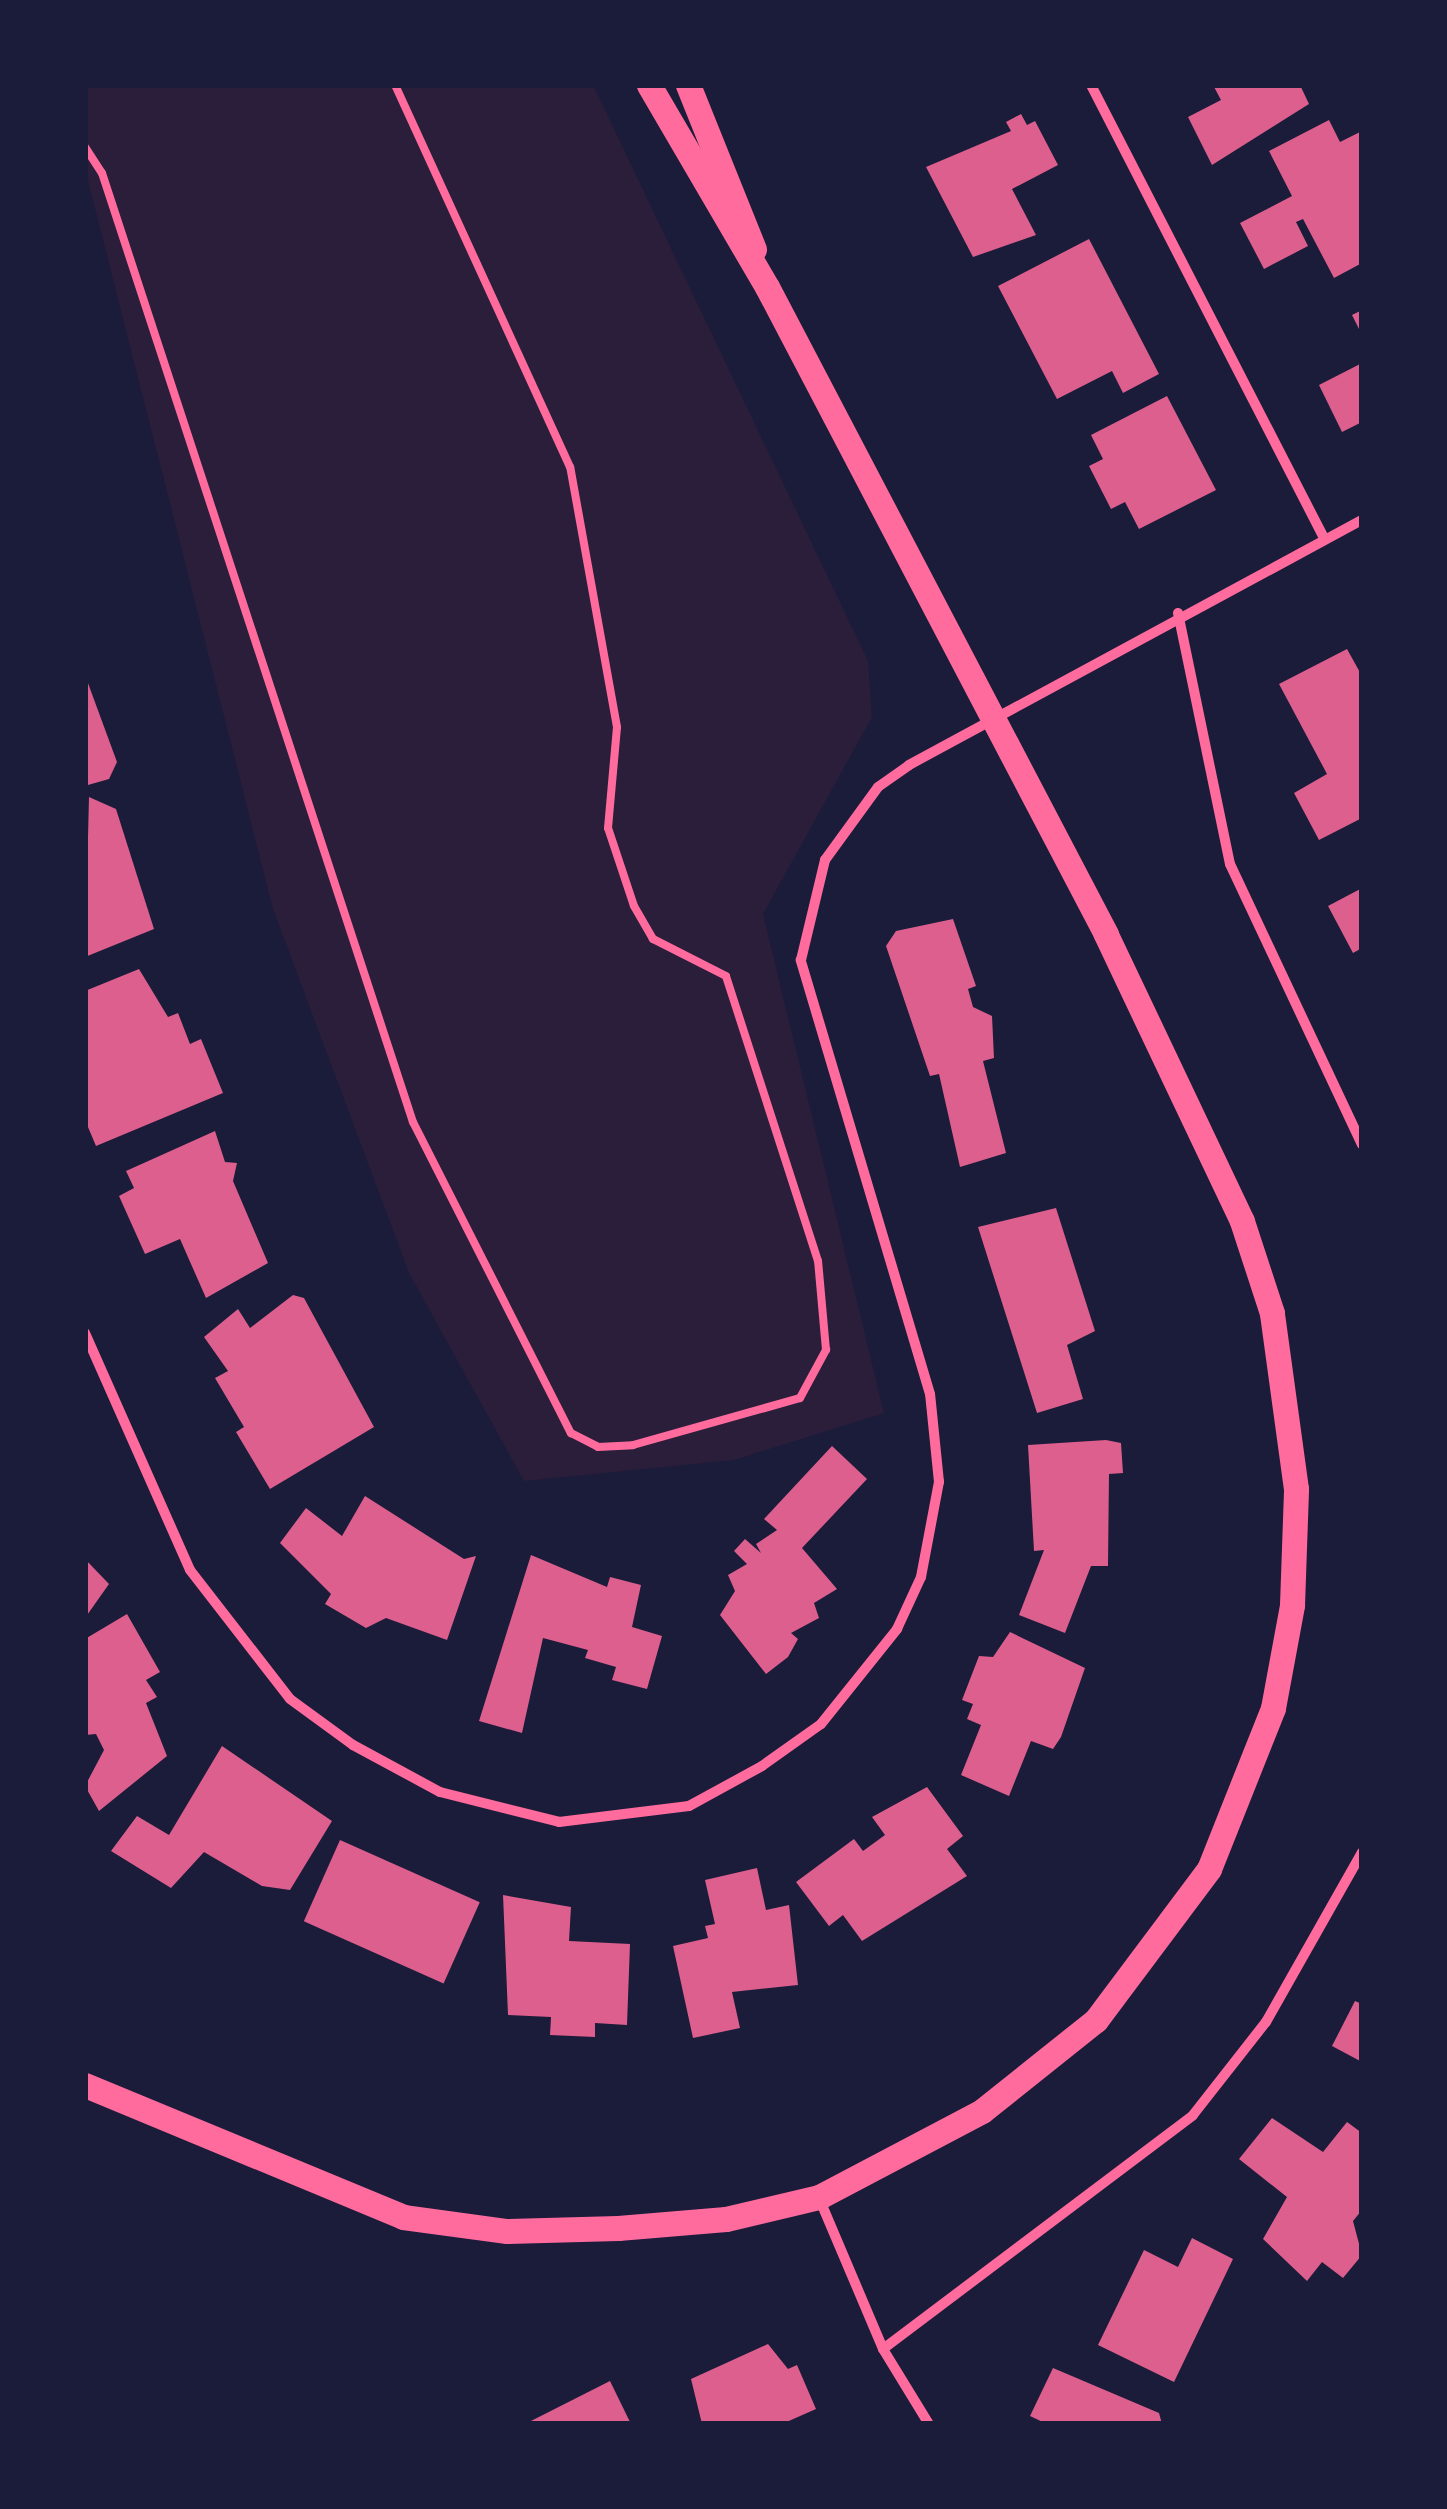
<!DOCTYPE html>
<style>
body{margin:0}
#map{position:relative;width:1447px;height:2509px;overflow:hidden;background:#1b1b3a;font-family:"Space Grotesk",sans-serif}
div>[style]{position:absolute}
.green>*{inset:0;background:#2a1e3b}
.building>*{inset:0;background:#dd5f8e;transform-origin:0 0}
.service>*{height:8px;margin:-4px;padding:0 4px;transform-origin:4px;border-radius:4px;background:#ff6b9d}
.minor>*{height:10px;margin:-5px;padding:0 5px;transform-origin:5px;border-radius:5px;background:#ff6b9d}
.primary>*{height:25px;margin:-12.5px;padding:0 12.5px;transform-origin:12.5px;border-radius:12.5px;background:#ff6b9d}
span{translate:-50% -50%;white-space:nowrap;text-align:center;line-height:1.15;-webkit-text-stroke:9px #1b1b3a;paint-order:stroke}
.frame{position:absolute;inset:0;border:88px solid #1b1b3a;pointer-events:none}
</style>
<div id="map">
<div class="green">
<i style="clip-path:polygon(85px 85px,593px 85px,868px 661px,872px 717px,763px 914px,884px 1413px,734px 1460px,524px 1481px,409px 1273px,273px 909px,85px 169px)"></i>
</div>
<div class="building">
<i style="clip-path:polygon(1213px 85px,1300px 85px,1309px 104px,1212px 165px,1188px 117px,1221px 100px)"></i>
<i style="clip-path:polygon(1021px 114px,1027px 125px,1035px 121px,1058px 165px,1012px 189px,1036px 235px,973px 257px,926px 167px,1011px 131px,1006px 122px)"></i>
<i style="clip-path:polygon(1329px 120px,1340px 142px,1362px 131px,1362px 263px,1334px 278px,1303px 219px,1296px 222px,1308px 246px,1264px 269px,1240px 223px,1292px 196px,1269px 151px)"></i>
<i style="clip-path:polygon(1089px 239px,1159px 374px,1123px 393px,1112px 371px,1057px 399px,998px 286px)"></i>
<i style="clip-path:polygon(1362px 310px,1362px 335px,1352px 315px)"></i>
<i style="clip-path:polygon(1362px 363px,1362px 422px,1342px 432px,1319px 385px)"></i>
<i style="clip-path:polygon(1167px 396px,1216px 490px,1139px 529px,1125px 502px,1111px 509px,1089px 466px,1103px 459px,1091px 435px)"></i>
<i style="clip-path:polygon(1347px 649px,1362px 676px,1362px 818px,1319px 840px,1294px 793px,1327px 774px,1279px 684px)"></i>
<i style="clip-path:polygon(85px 675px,117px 762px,109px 779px,88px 785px)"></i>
<i style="clip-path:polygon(89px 797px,116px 809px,154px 929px,85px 957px)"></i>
<i style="clip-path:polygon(1362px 888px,1362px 948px,1353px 953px,1328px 906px)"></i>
<i style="clip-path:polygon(953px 919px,976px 986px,968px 989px,973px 1007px,992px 1016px,994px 1058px,983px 1061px,1006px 1153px,960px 1167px,939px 1074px,930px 1076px,886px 946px,896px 931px)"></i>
<i style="clip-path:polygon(139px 969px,168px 1017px,178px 1013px,190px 1044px,201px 1039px,223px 1093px,96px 1146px,85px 1120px,85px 991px)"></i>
<i style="clip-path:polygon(215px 1131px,225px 1162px,237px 1163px,233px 1181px,268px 1263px,206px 1298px,180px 1239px,145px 1254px,119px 1196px,134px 1188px,126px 1171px)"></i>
<i style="clip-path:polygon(1056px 1208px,1095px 1331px,1067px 1345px,1083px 1399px,1037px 1413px,978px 1227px)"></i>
<i style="clip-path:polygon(293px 1295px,304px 1298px,374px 1427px,270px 1489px,236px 1432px,244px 1427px,215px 1378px,228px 1371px,204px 1337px,238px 1309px,250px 1328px)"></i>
<i style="clip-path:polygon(1106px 1440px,1121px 1443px,1123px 1473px,1109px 1474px,1108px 1566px,1091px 1566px,1065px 1633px,1019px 1615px,1044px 1550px,1034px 1551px,1028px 1445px)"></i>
<i style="clip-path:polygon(832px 1446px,867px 1479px,802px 1548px,837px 1589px,814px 1603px,819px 1618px,791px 1633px,798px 1639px,788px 1657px,766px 1674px,720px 1615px,735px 1591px,728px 1575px,747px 1564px,734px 1551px,745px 1539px,761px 1553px,756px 1544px,777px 1530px,764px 1519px)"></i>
<i style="clip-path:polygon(365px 1496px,464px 1559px,476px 1556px,447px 1640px,386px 1618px,366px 1628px,325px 1604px,331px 1594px,280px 1543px,306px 1508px,342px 1536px)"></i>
<i style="clip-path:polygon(531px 1555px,607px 1587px,610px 1577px,641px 1585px,632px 1627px,662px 1636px,647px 1689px,612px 1680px,616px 1667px,585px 1658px,588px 1650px,543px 1638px,522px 1733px,479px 1721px)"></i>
<i style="clip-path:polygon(85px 1559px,109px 1584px,85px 1618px)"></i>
<i style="clip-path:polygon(127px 1614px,160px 1672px,146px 1680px,157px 1697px,146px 1703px,167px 1756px,99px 1811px,85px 1786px,104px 1750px,96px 1734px,85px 1735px,85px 1639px)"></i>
<i style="clip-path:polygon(1010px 1632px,1085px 1668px,1061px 1737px,1053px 1749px,1031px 1741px,1009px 1796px,961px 1775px,981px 1725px,967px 1719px,973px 1704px,962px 1700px,979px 1656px,993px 1657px)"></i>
<i style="clip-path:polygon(222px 1746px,332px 1821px,290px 1890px,262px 1886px,204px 1852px,171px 1888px,111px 1851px,137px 1816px,169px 1835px)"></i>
<i style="clip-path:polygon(927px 1787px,963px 1836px,947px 1849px,967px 1876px,862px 1941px,843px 1915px,829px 1926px,796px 1882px,854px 1839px,863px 1851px,885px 1835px,872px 1817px)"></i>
<i style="left:340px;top:1840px;width:153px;height:89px;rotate:24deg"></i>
<i style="clip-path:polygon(757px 1868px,766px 1910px,789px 1905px,798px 1985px,732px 1992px,740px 2028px,693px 2038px,673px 1946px,708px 1938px,705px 1926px,715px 1924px,705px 1880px)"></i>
<i style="clip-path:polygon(503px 1895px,571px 1907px,569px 1941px,630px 1944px,627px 2025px,595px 2023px,595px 2037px,550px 2035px,551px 2017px,508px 2015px)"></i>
<i style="clip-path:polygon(1355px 2001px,1362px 2004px,1362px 2062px,1332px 2046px)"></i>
<i style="clip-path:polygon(1272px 2118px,1323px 2152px,1347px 2122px,1362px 2133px,1362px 2210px,1353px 2221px,1362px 2255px,1343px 2278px,1322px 2262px,1307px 2281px,1263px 2239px,1287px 2197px,1239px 2159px)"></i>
<i style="clip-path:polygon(1192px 2238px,1233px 2259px,1174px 2382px,1098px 2345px,1144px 2250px,1178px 2267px)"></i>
<i style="clip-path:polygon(768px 2344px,788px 2369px,797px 2365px,816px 2409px,782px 2424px,702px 2424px,691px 2379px)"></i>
<i style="clip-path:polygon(1053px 2368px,1159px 2413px,1162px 2424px,1047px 2424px,1030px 2416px)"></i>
<i style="clip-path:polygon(610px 2381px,631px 2424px,525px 2424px)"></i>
</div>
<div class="service">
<i style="left:85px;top:147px;width:31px;rotate:57deg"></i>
<i style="left:102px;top:173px;width:999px;rotate:71.86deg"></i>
<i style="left:413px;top:1122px;width:349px;rotate:63.1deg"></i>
<i style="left:571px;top:1433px;width:30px;rotate:27deg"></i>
<i style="left:598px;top:1447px;width:35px;rotate:-3deg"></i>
<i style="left:633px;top:1445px;width:173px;rotate:-15.7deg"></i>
<i style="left:800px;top:1398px;width:55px;rotate:-61.6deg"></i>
<i style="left:826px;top:1350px;width:89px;rotate:-95.1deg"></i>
<i style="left:818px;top:1261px;width:299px;rotate:-107.9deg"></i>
<i style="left:726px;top:976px;width:82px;rotate:-153.1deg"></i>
<i style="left:653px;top:939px;width:38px;rotate:-120deg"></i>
<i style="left:634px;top:906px;width:82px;rotate:-108.4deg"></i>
<i style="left:608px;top:828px;width:101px;rotate:-84.9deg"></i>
<i style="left:617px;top:727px;width:264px;rotate:-100.2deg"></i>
<i style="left:570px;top:467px;width:420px;rotate:-114.6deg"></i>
</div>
<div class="minor">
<i style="left:1091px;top:85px;width:507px;rotate:62.78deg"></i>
<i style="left:1178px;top:613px;width:256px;rotate:78.3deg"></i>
<i style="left:1230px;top:864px;width:310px;rotate:64.8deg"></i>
<i style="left:85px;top:1333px;width:259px;rotate:66.1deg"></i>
<i style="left:190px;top:1570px;width:163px;rotate:52.2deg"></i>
<i style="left:290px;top:1699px;width:78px;rotate:36.1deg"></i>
<i style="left:353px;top:1745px;width:99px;rotate:28.4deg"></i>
<i style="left:440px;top:1792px;width:123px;rotate:14.1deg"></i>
<i style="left:559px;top:1822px;width:131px;rotate:-7deg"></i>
<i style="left:689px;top:1806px;width:83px;rotate:-28.7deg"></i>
<i style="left:762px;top:1766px;width:72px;rotate:-35.4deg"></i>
<i style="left:821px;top:1724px;width:122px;rotate:-51.3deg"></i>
<i style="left:897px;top:1629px;width:57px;rotate:-65.2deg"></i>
<i style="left:921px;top:1577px;width:97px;rotate:-79.3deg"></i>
<i style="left:939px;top:1482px;width:88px;rotate:-95.8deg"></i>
<i style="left:930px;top:1394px;width:453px;rotate:-106.6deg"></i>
<i style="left:801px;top:960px;width:103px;rotate:-76.5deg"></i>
<i style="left:825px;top:860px;width:90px;rotate:-54deg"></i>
<i style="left:878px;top:787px;width:38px;rotate:-35deg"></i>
<i style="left:909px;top:765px;width:515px;rotate:-28.41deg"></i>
<i style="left:819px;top:2198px;width:164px;rotate:67deg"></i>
<i style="left:883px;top:2349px;width:88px;rotate:58.5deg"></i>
<i style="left:883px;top:2349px;width:388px;rotate:-37deg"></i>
<i style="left:1193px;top:2115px;width:118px;rotate:-51.9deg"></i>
<i style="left:1266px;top:2022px;width:195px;rotate:-60.5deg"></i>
</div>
<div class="primary">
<i style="left:688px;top:85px;width:177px;rotate:68.1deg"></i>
<i style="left:85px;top:2085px;width:344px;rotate:22.5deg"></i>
<i style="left:403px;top:2217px;width:105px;rotate:7.7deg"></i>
<i style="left:507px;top:2231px;width:111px;rotate:-1.5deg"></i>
<i style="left:618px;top:2228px;width:108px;rotate:-4.8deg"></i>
<i style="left:726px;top:2219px;width:96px;rotate:-13.3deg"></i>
<i style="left:819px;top:2197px;width:184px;rotate:-27.8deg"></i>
<i style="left:982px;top:2111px;width:146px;rotate:-38.6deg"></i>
<i style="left:1096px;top:2020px;width:189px;rotate:-53.2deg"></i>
<i style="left:1209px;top:1869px;width:173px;rotate:-68.3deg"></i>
<i style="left:1273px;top:1708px;width:105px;rotate:-79.5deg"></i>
<i style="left:1292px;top:1605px;width:116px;rotate:-88deg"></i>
<i style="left:1296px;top:1489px;width:178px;rotate:-97.8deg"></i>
<i style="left:1272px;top:1313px;width:97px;rotate:-108.1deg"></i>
<i style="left:1242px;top:1221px;width:318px;rotate:-115.4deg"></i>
<i style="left:1106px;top:934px;width:730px;rotate:-117.65deg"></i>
<i style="left:767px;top:287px;width:234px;rotate:-120.3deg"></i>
</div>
<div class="frame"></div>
</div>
